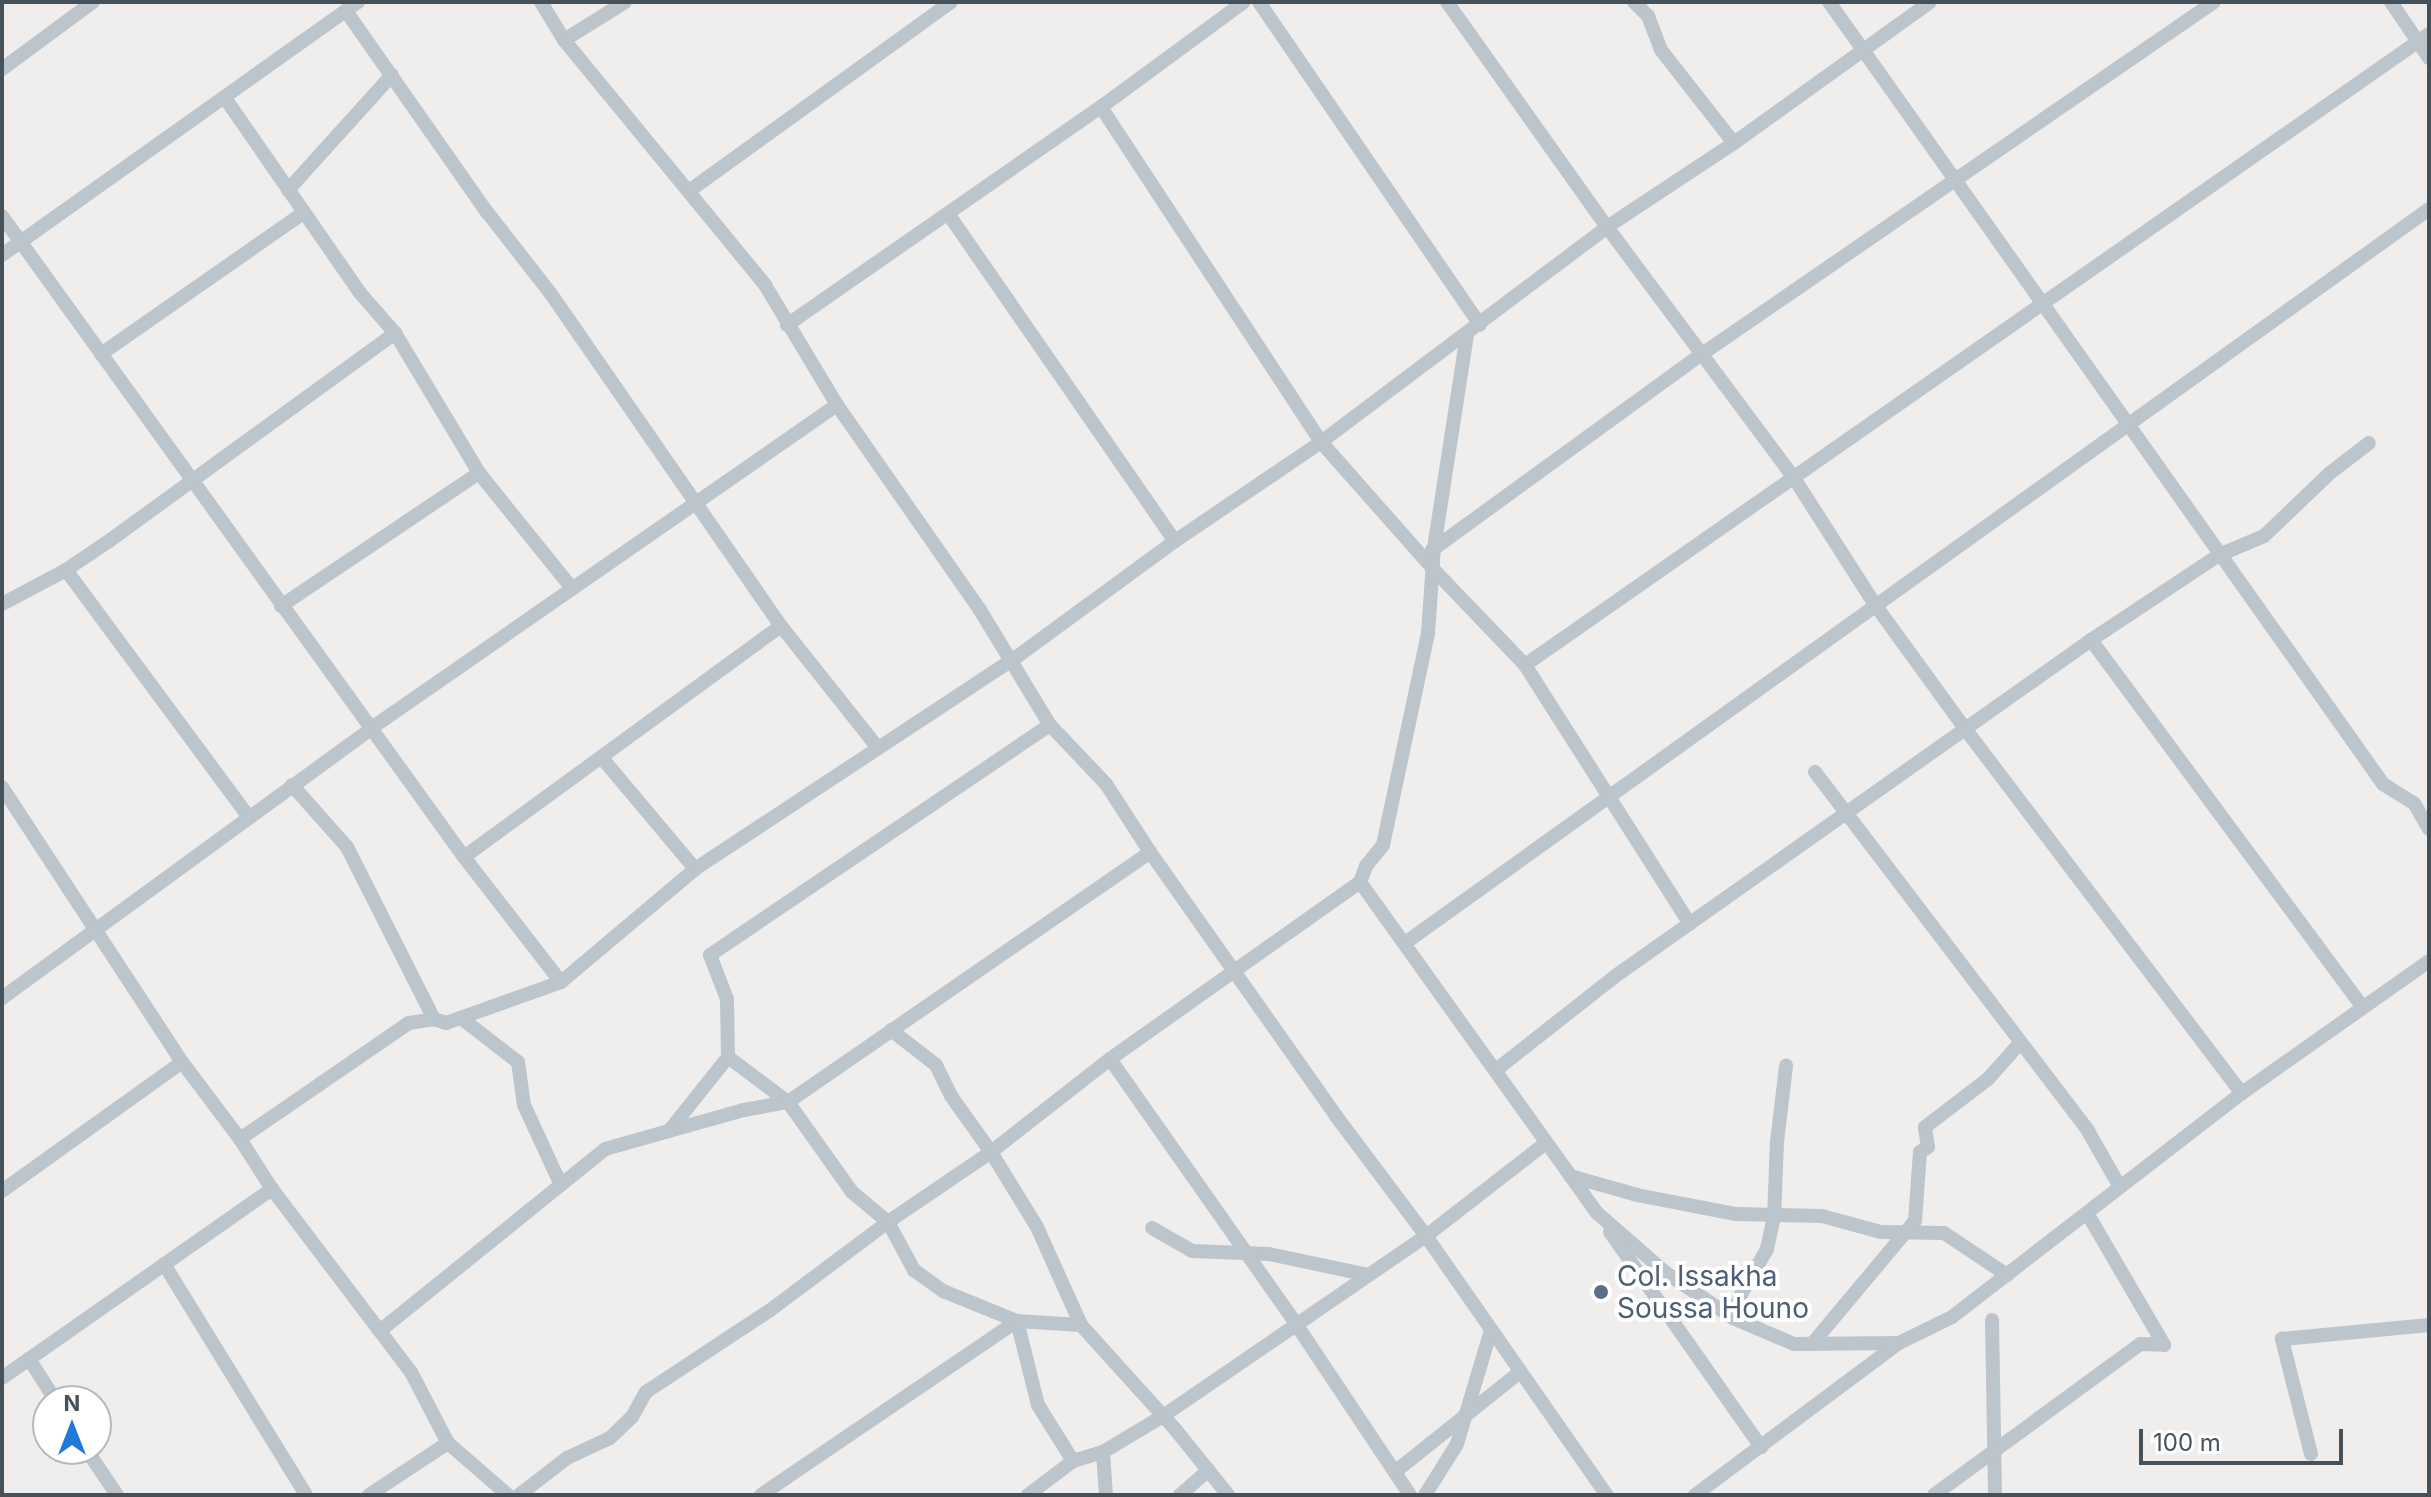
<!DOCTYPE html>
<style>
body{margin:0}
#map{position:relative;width:2431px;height:1497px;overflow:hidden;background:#f0eded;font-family:Inter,sans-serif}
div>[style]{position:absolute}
.street>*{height:14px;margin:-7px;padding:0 7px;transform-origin:7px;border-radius:7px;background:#bcc5cc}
.dots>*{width:22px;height:22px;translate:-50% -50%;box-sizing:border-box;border:4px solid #fff;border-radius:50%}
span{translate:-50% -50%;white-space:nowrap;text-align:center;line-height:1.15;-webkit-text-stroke:8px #fff;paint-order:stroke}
.service-label{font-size:28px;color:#4e5e75}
.left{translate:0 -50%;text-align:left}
.frame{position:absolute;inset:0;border:4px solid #46515a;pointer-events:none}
.north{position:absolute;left:32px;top:1385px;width:80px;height:80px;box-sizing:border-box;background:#fff;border:2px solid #b5b9bd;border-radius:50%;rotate:0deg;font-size:22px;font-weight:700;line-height:32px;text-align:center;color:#46515a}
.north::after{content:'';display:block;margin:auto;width:28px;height:36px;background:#2178d6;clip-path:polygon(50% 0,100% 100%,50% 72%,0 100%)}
.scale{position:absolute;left:2139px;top:1429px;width:204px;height:36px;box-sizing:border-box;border:4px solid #46515a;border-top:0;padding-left:10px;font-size:24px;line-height:28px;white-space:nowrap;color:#46515a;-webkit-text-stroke:6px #fff;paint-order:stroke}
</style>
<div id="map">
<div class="street">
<i style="left:541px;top:2px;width:44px;rotate:58.8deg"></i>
<i style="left:564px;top:40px;width:317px;rotate:50.6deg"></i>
<i style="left:765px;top:285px;width:140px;rotate:59deg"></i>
<i style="left:837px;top:405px;width:250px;rotate:55.1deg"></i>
<i style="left:980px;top:610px;width:135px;rotate:58.7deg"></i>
<i style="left:1050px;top:725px;width:81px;rotate:46.5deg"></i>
<i style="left:1106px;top:784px;width:81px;rotate:57.1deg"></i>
<i style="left:1150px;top:852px;width:323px;rotate:54.8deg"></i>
<i style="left:1336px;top:1116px;width:150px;rotate:53.1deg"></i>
<i style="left:1426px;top:1236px;width:316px;rotate:55.1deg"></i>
<i style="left:1259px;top:2px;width:391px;rotate:55.6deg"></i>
<i style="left:1447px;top:2px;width:276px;rotate:54.6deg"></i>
<i style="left:1607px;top:227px;width:313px;rotate:53.3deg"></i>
<i style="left:1794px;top:478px;width:152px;rotate:57.4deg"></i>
<i style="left:1876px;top:606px;width:153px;rotate:54deg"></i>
<i style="left:1966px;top:730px;width:456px;rotate:52.8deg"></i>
<i style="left:1634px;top:2px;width:20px;rotate:45deg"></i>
<i style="left:1648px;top:16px;width:36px;rotate:69deg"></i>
<i style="left:1661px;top:50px;width:118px;rotate:51.9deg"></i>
<i style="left:1829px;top:2px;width:958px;rotate:54.68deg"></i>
<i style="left:2383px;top:784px;width:36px;rotate:32deg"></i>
<i style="left:2414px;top:803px;width:30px;rotate:60deg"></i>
<i style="left:2391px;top:2px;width:68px;rotate:55.8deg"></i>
<i style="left:346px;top:11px;width:246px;rotate:55deg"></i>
<i style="left:487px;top:212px;width:104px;rotate:52deg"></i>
<i style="left:551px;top:294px;width:404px;rotate:55.3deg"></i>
<i style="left:781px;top:626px;width:156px;rotate:51.5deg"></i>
<i style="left:564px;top:40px;width:72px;rotate:-31.9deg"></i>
<i style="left:2px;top:69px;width:113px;rotate:-36.4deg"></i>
<i style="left:225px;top:98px;width:237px;rotate:55.3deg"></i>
<i style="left:360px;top:293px;width:53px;rotate:48.8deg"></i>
<i style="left:395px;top:333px;width:163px;rotate:59deg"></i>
<i style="left:479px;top:473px;width:146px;rotate:51.1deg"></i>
<i style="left:1101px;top:107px;width:401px;rotate:56.7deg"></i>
<i style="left:1321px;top:442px;width:172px;rotate:48.5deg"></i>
<i style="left:1435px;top:571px;width:130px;rotate:46.2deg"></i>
<i style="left:1525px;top:665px;width:307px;rotate:57.5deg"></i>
<i style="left:288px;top:190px;width:155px;rotate:-47.9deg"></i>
<i style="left:689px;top:191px;width:323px;rotate:-35.8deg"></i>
<i style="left:949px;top:215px;width:397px;rotate:55.3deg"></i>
<i style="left:2px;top:216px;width:790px;rotate:54.22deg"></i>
<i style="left:464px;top:857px;width:158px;rotate:52.2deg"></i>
<i style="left:2px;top:255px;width:437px;rotate:-35.4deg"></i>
<i style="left:787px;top:325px;width:382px;rotate:-34.8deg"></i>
<i style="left:1101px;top:107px;width:177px;rotate:-36.3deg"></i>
<i style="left:101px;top:354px;width:246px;rotate:-34.9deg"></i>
<i style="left:1432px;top:550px;width:334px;rotate:-36deg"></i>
<i style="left:1702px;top:354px;width:621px;rotate:-34.51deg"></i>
<i style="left:66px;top:570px;width:307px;rotate:53.5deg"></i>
<i style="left:2px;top:604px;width:72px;rotate:-28deg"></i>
<i style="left:66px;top:570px;width:52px;rotate:-34deg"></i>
<i style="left:109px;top:541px;width:354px;rotate:-36deg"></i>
<i style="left:281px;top:606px;width:239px;rotate:-33.9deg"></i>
<i style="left:2091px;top:640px;width:457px;rotate:53.5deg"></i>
<i style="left:1525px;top:665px;width:1102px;rotate:-34.92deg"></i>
<i style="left:602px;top:758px;width:145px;rotate:50deg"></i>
<i style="left:1815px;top:772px;width:451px;rotate:52.7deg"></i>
<i style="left:2088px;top:1131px;width:64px;rotate:60.3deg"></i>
<i style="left:292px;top:785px;width:83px;rotate:48.4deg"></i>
<i style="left:347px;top:847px;width:193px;rotate:63.2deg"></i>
<i style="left:2px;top:787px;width:329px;rotate:56.8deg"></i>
<i style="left:182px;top:1062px;width:96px;rotate:53deg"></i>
<i style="left:240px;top:1139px;width:59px;rotate:57.4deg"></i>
<i style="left:272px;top:1189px;width:230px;rotate:52.8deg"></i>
<i style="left:411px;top:1372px;width:80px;rotate:62.5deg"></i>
<i style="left:448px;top:1443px;width:79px;rotate:40.9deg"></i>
<i style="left:464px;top:857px;width:392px;rotate:-36.1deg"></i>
<i style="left:1360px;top:882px;width:406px;rotate:54.4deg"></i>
<i style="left:1596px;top:1212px;width:93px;rotate:41.1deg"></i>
<i style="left:1666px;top:1273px;width:81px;rotate:33.9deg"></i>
<i style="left:1733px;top:1318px;width:66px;rotate:23.1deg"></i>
<i style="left:1794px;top:1344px;width:105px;rotate:-0.5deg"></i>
<i style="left:1405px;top:943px;width:1260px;rotate:-35.63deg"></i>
<i style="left:2px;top:998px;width:459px;rotate:-36.1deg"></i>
<i style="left:373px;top:727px;width:565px;rotate:-34.76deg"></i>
<i style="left:461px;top:1018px;width:72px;rotate:37.7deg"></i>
<i style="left:518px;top:1062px;width:43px;rotate:82.1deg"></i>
<i style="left:524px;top:1105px;width:88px;rotate:65.2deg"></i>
<i style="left:891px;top:1030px;width:57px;rotate:37.9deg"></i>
<i style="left:936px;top:1065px;width:34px;rotate:64deg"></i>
<i style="left:951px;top:1096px;width:69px;rotate:54.5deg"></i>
<i style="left:991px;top:1152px;width:88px;rotate:58.5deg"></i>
<i style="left:1037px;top:1227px;width:107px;rotate:65.8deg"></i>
<i style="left:1081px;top:1325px;width:140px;rotate:47.9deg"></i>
<i style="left:1175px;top:1429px;width:85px;rotate:51.2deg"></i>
<i style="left:728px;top:1057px;width:58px;rotate:-91deg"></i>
<i style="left:727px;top:999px;width:47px;rotate:-111.1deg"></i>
<i style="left:710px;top:955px;width:410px;rotate:-34.1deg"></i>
<i style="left:1110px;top:1059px;width:324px;rotate:54.9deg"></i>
<i style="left:1296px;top:1324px;width:206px;rotate:56.3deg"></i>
<i style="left:1496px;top:1070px;width:150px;rotate:-38.2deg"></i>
<i style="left:1614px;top:977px;width:584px;rotate:-35.24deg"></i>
<i style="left:2091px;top:640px;width:154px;rotate:-33.6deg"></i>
<i style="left:2219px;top:555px;width:49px;rotate:-22.9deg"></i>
<i style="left:2264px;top:536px;width:91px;rotate:-43.7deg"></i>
<i style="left:2330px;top:473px;width:49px;rotate:-37.6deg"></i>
<i style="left:669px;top:1131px;width:95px;rotate:-51.4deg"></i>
<i style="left:728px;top:1057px;width:75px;rotate:36.9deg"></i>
<i style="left:788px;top:1102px;width:110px;rotate:54.6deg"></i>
<i style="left:852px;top:1192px;width:47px;rotate:39.8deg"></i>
<i style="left:888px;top:1222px;width:55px;rotate:61.6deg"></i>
<i style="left:914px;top:1270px;width:36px;rotate:36deg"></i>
<i style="left:943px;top:1291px;width:80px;rotate:22.1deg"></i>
<i style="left:1017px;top:1321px;width:87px;rotate:76deg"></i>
<i style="left:1038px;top:1405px;width:66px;rotate:58deg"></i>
<i style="left:240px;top:1139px;width:205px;rotate:-34.5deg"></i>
<i style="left:409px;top:1023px;width:25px;rotate:-9deg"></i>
<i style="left:434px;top:1019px;width:13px;rotate:18deg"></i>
<i style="left:446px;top:1023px;width:122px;rotate:-19.6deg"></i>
<i style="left:561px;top:982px;width:175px;rotate:-40.1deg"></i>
<i style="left:695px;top:869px;width:378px;rotate:-33.4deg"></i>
<i style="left:1011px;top:661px;width:203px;rotate:-36.2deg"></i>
<i style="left:1175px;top:541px;width:176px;rotate:-34.1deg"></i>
<i style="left:1321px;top:442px;width:358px;rotate:-36.9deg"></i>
<i style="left:1607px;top:227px;width:152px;rotate:-33.5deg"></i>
<i style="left:1734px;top:143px;width:241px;rotate:-35.7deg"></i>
<i style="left:1570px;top:1176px;width:70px;rotate:15.8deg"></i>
<i style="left:1637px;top:1195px;width:101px;rotate:10.9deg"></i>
<i style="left:1736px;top:1214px;width:86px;rotate:1.3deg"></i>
<i style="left:1822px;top:1216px;width:61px;rotate:15.2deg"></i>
<i style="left:1881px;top:1232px;width:63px;rotate:0.9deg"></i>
<i style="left:1944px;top:1233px;width:76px;rotate:33.7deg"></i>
<i style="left:2px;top:1191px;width:221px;rotate:-35.6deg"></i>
<i style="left:2087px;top:1213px;width:153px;rotate:59.7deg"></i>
<i style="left:1152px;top:1228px;width:46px;rotate:29.9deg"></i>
<i style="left:1192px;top:1251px;width:77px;rotate:2.2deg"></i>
<i style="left:1269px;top:1254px;width:102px;rotate:11.9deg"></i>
<i style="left:1610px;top:1232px;width:263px;rotate:54.9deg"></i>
<i style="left:164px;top:1264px;width:271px;rotate:58.4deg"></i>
<i style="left:1733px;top:1318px;width:23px;rotate:-72deg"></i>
<i style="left:1740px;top:1296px;width:54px;rotate:-60.1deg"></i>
<i style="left:1767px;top:1249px;width:33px;rotate:-78deg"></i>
<i style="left:1774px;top:1217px;width:75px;rotate:-87.7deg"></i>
<i style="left:1777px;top:1142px;width:77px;rotate:-83.2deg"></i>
<i style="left:1992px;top:1320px;width:175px;rotate:89deg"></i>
<i style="left:381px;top:1330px;width:288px;rotate:-38.9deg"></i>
<i style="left:605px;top:1149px;width:144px;rotate:-15.7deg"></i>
<i style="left:744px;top:1110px;width:45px;rotate:-10.3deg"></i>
<i style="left:788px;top:1102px;width:440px;rotate:-34.6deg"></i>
<i style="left:1812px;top:1344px;width:160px;rotate:-50.1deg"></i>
<i style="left:1915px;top:1221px;width:69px;rotate:-85.9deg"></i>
<i style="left:1920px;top:1152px;width:9px;rotate:-32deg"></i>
<i style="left:1928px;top:1147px;width:20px;rotate:-99deg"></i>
<i style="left:1925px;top:1127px;width:79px;rotate:-37.3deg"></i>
<i style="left:1988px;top:1079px;width:48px;rotate:-48.4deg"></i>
<i style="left:29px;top:1359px;width:50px;rotate:57.3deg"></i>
<i style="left:2px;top:1378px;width:330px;rotate:-35deg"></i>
<i style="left:86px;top:1449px;width:55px;rotate:56deg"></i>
<i style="left:1103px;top:1452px;width:43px;rotate:86deg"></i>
<i style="left:2311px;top:1454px;width:119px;rotate:-104.2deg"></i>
<i style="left:2282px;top:1339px;width:148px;rotate:-5.4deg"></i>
<i style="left:1396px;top:1471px;width:159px;rotate:-38.6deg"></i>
<i style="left:369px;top:1495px;width:95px;rotate:-33.4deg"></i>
<i style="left:519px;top:1495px;width:61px;rotate:-37.6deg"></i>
<i style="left:567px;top:1458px;width:47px;rotate:-24.9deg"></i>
<i style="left:610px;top:1438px;width:30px;rotate:-44deg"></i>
<i style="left:632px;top:1417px;width:29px;rotate:-61deg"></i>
<i style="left:646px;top:1392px;width:147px;rotate:-33.4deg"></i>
<i style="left:769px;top:1311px;width:149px;rotate:-36.8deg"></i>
<i style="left:888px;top:1222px;width:125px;rotate:-34.2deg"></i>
<i style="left:991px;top:1152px;width:151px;rotate:-38deg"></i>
<i style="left:1110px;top:1059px;width:306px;rotate:-35.3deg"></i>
<i style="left:1360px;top:882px;width:17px;rotate:-69deg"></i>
<i style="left:1366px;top:866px;width:27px;rotate:-51deg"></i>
<i style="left:1383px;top:845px;width:217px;rotate:-78deg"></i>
<i style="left:1428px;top:633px;width:85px;rotate:-86deg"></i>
<i style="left:1434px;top:548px;width:217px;rotate:-81.2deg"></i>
<i style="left:761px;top:1495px;width:310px;rotate:-34.2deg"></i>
<i style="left:1017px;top:1321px;width:64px;rotate:3.6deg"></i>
<i style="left:1028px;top:1495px;width:56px;rotate:-37.1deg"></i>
<i style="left:1073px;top:1461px;width:31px;rotate:-17deg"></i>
<i style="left:1103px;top:1452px;width:70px;rotate:-31deg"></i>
<i style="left:1163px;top:1416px;width:319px;rotate:-34.4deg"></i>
<i style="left:1426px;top:1236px;width:152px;rotate:-37.8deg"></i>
<i style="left:1180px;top:1495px;width:38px;rotate:-41deg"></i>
<i style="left:1425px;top:1495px;width:60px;rotate:-57.9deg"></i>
<i style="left:1457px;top:1444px;width:119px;rotate:-73.4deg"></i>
<i style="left:1695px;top:1495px;width:254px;rotate:-36.7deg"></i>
<i style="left:1899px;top:1343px;width:59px;rotate:-26.1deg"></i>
<i style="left:1952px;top:1317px;width:366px;rotate:-37.7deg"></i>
<i style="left:2242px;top:1093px;width:229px;rotate:-35.2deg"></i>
<i style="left:1934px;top:1495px;width:255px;rotate:-36.2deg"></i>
<i style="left:2140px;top:1344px;width:24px;rotate:2deg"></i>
</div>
<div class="dots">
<i style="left:1601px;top:1292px;background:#5c6f8a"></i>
</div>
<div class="service-label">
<span class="left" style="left:1617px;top:1292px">Col. Issakha<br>Soussa Houno</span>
</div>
<div class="frame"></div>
<div class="north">N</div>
<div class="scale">100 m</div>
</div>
